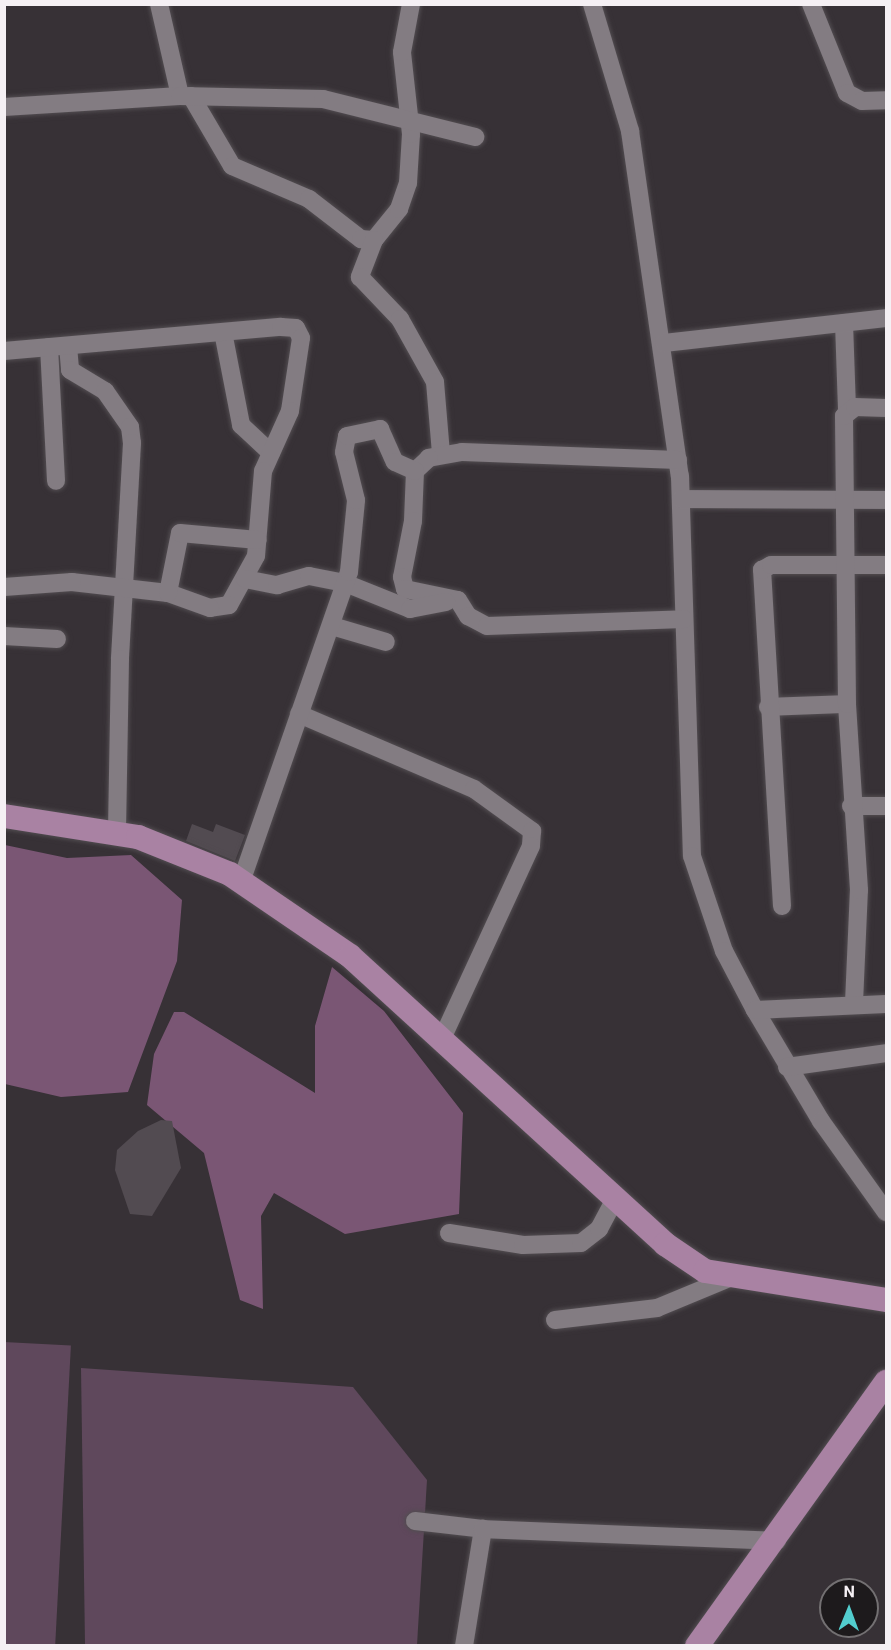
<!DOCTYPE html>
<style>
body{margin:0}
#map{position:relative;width:891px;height:1650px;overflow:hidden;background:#373136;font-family:Roboto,sans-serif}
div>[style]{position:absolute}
.green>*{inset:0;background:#5f485c;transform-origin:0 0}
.forest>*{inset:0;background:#7a5674}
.building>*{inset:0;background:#524b51}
.roads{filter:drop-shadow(0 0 2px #524d51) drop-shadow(0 0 2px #524d51)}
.minor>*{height:18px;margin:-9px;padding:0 9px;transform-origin:9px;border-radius:9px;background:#837c82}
.major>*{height:24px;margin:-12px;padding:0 12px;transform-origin:12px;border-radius:12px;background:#a982a3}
span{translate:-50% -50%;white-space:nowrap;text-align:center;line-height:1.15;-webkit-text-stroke:4.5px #1d1a1c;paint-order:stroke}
.frame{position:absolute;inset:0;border:6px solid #f5f0f4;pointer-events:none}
.north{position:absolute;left:819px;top:1578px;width:60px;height:60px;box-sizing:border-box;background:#1d1a1c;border:2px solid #737072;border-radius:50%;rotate:1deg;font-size:16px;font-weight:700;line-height:24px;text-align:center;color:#f5f0f4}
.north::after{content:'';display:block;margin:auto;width:21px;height:27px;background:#52cdce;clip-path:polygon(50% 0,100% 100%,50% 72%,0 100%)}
</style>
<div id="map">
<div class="green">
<i style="left:4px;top:1342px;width:67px;height:303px;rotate:3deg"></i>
<i style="clip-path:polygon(81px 1368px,353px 1387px,427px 1480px,417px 1645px,85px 1645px)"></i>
</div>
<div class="forest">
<i style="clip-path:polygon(5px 845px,67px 858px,131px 855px,182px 900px,177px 961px,128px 1092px,61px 1097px,5px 1084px)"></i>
<i style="clip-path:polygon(332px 967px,384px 1011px,463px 1113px,459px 1214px,345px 1234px,274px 1193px,261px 1216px,263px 1309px,240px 1300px,204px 1153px,147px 1105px,154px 1054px,174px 1012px,184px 1012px,315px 1093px,315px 1026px)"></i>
</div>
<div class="building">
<i style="clip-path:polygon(192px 824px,213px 832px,216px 824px,245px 835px,235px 861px,186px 841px)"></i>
<i style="clip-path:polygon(161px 1120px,172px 1121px,181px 1168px,152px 1216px,130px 1214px,115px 1170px,117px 1150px,138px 1131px)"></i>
</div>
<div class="roads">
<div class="minor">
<i style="left:159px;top:4px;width:94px;rotate:77.1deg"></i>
<i style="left:592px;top:4px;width:133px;rotate:73.3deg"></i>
<i style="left:630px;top:131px;width:349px;rotate:81.8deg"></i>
<i style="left:680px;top:476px;width:380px;rotate:88.2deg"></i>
<i style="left:692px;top:856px;width:100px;rotate:71.4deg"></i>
<i style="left:724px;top:951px;width:67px;rotate:62.3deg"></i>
<i style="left:755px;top:1010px;width:129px;rotate:59.3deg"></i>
<i style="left:821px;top:1121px;width:112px;rotate:54.5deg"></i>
<i style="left:811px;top:4px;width:96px;rotate:68deg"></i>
<i style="left:847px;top:93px;width:17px;rotate:28deg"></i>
<i style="left:862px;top:101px;width:24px;rotate:-2deg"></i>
<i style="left:191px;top:96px;width:81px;rotate:59.6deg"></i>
<i style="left:232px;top:166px;width:84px;rotate:23.2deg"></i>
<i style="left:309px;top:199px;width:66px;rotate:37.6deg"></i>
<i style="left:361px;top:239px;width:13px;rotate:4deg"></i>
<i style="left:374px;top:240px;width:40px;rotate:-51deg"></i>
<i style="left:399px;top:209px;width:28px;rotate:-71deg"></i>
<i style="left:408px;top:183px;width:49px;rotate:-86.5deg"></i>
<i style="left:411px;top:134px;width:82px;rotate:-96.3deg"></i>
<i style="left:402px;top:52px;width:49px;rotate:-79.4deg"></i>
<i style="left:4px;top:107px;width:176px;rotate:-3.6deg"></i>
<i style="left:180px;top:96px;width:143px;rotate:1.2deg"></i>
<i style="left:323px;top:99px;width:157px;rotate:14deg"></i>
<i style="left:374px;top:240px;width:40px;rotate:111deg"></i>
<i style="left:360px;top:277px;width:58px;rotate:46.4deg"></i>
<i style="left:400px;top:319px;width:72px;rotate:60.9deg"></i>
<i style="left:435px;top:382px;width:72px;rotate:85.2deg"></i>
<i style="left:844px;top:323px;width:87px;rotate:88deg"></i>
<i style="left:223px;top:332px;width:95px;rotate:79deg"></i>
<i style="left:241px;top:425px;width:41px;rotate:43deg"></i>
<i style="left:664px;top:343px;width:223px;rotate:-6.4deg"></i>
<i style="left:68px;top:346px;width:24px;rotate:85deg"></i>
<i style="left:70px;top:370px;width:41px;rotate:31deg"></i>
<i style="left:105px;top:391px;width:44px;rotate:55.2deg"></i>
<i style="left:130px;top:427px;width:16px;rotate:83deg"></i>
<i style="left:132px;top:443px;width:216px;rotate:93.2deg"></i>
<i style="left:120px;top:659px;width:175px;rotate:91deg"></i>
<i style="left:49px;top:347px;width:134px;rotate:87deg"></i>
<i style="left:4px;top:351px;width:278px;rotate:-5deg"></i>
<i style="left:281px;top:327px;width:15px;rotate:4deg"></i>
<i style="left:296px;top:328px;width:11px;rotate:63deg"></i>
<i style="left:301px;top:338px;width:74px;rotate:98.6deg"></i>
<i style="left:290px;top:411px;width:66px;rotate:114.2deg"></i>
<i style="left:263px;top:471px;width:85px;rotate:94.7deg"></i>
<i style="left:256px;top:556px;width:56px;rotate:118.9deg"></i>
<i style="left:229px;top:605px;width:19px;rotate:171deg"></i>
<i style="left:210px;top:608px;width:45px;rotate:-160.3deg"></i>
<i style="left:168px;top:593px;width:97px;rotate:-173.5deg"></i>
<i style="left:72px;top:582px;width:68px;rotate:175.8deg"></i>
<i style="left:678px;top:460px;width:216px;rotate:-177.9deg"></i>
<i style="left:462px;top:452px;width:34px;rotate:170deg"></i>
<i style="left:429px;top:458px;width:19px;rotate:137deg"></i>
<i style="left:415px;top:471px;width:50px;rotate:92.3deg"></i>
<i style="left:413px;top:521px;width:57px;rotate:101.1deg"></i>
<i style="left:402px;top:577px;width:12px;rotate:76deg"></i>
<i style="left:405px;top:589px;width:54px;rotate:11.7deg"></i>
<i style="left:458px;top:600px;width:19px;rotate:58deg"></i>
<i style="left:468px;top:616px;width:21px;rotate:28deg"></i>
<i style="left:487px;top:626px;width:197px;rotate:-2deg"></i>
<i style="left:681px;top:499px;width:205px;rotate:0.3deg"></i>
<i style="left:245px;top:579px;width:33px;rotate:11deg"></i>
<i style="left:277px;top:585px;width:33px;rotate:-16deg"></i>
<i style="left:309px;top:576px;width:37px;rotate:11deg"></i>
<i style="left:345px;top:583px;width:70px;rotate:21.8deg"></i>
<i style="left:410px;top:609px;width:37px;rotate:-11deg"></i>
<i style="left:168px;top:593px;width:61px;rotate:-78.7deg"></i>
<i style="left:180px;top:533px;width:78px;rotate:5.1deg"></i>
<i style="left:332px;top:626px;width:56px;rotate:16.5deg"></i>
<i style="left:4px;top:636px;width:53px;rotate:3.2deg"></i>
<i style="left:768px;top:707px;width:79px;rotate:-2.2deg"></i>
<i style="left:299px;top:714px;width:190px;rotate:23.2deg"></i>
<i style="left:474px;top:789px;width:72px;rotate:35.9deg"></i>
<i style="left:532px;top:831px;width:15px;rotate:94deg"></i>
<i style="left:531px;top:846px;width:215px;rotate:114.8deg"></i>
<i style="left:851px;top:806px;width:35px"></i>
<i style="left:241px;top:882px;width:328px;rotate:-70.8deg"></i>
<i style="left:349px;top:572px;width:72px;rotate:-84.4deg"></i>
<i style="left:356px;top:500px;width:49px;rotate:-104deg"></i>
<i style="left:344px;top:452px;width:16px;rotate:-79deg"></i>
<i style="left:347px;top:436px;width:34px;rotate:-12deg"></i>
<i style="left:380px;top:429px;width:36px;rotate:66deg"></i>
<i style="left:395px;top:462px;width:22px;rotate:24deg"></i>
<i style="left:782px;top:906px;width:337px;rotate:-93.4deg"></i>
<i style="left:762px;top:570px;width:10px;rotate:-29deg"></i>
<i style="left:771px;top:565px;width:115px"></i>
<i style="left:854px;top:1003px;width:113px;rotate:-87.5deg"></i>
<i style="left:859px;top:890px;width:186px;rotate:-93.7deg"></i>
<i style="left:847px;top:704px;width:288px;rotate:-90.6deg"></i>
<i style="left:844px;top:416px;width:14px;rotate:-39deg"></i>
<i style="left:855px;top:407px;width:31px;rotate:2deg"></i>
<i style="left:755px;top:1010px;width:131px;rotate:-2.6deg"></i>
<i style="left:787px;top:1067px;width:100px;rotate:-8deg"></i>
<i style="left:449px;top:1233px;width:75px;rotate:9.2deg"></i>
<i style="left:523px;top:1245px;width:58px;rotate:-2deg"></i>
<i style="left:581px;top:1243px;width:23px;rotate:-38deg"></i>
<i style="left:599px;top:1229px;width:34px;rotate:-62deg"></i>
<i style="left:555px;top:1320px;width:103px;rotate:-6.7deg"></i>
<i style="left:657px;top:1308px;width:81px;rotate:-22.5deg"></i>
<i style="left:415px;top:1521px;width:68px;rotate:6.7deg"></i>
<i style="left:464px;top:1646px;width:119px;rotate:-80.8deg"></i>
<i style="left:483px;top:1529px;width:294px;rotate:2.3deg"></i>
</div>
<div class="major">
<i style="left:4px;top:816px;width:136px;rotate:8.9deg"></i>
<i style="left:138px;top:837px;width:99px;rotate:21.9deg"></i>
<i style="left:230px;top:874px;width:145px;rotate:34.3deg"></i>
<i style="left:350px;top:956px;width:427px;rotate:42.4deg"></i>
<i style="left:665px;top:1244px;width:48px;rotate:34deg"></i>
<i style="left:705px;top:1271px;width:183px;rotate:9.1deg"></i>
<i style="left:697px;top:1646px;width:325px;rotate:-54.4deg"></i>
</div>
</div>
<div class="frame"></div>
<div class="north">N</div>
</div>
